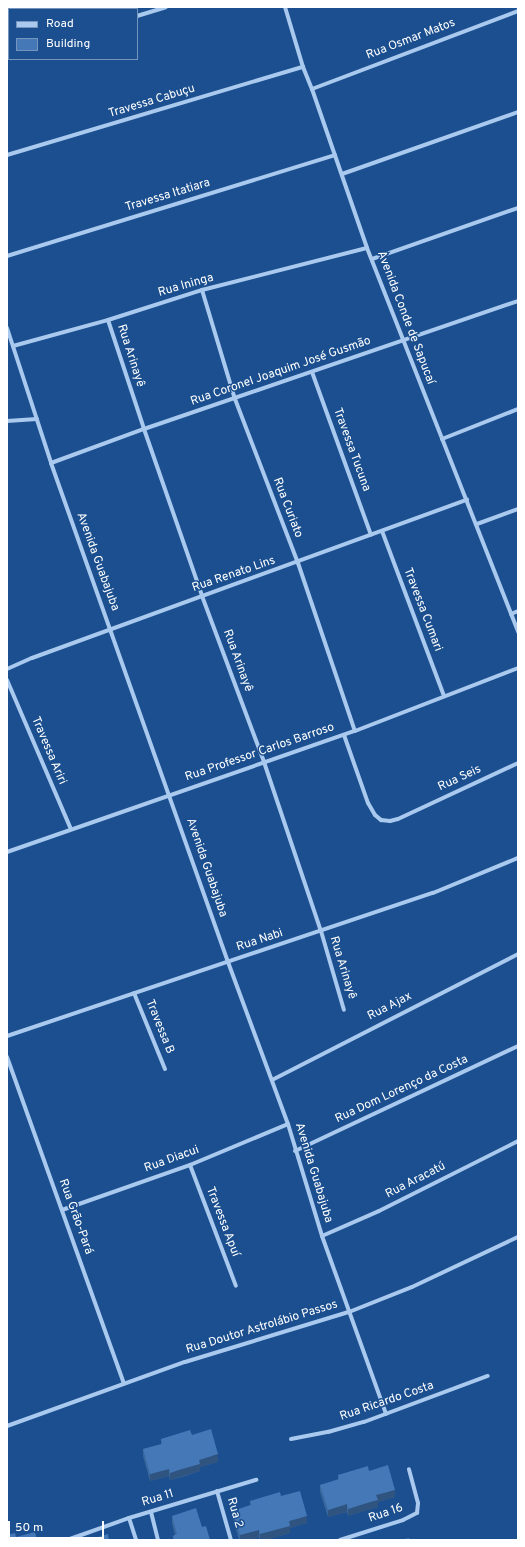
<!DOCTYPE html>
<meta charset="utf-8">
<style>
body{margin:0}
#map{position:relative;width:525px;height:1547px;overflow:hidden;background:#1b4f8f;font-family:Overpass,sans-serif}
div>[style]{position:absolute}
.stream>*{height:4px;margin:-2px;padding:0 2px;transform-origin:2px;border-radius:2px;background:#3c6290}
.street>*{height:4px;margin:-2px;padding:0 2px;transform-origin:2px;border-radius:2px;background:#a9c9ee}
.wall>*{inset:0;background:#3a679d}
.shaded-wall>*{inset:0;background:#305480}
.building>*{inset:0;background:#4478b7}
span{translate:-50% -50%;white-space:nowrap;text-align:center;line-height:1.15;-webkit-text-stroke:3px #1b4f8f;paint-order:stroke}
.street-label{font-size:12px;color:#fff}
.frame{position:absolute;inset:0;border:8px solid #fff;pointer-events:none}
.legend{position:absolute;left:8px;top:8px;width:130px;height:52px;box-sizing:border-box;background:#1b4f8f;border:1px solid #7695bc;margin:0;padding:5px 7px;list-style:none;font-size:12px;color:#fff}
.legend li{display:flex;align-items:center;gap:8px;height:20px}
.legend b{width:20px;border:1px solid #7695bc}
.scale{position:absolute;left:8px;top:1521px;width:96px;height:18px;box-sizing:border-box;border:2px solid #fff;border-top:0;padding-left:5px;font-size:12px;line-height:14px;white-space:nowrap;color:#fff;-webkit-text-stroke:3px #1b4f8f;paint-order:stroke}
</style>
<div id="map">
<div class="stream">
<i style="left:22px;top:9px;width:6px;rotate:-18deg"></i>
<i style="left:7px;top:16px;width:2px;rotate:-27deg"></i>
</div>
<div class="street">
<i style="left:285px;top:7px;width:63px;rotate:73.3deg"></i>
<i style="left:303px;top:67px;width:24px;rotate:68deg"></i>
<i style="left:312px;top:89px;width:168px;rotate:70.9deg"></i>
<i style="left:367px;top:248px;width:413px;rotate:68.5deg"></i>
<i style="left:137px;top:16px;width:30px;rotate:-17deg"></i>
<i style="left:7px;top:54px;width:2px"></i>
<i style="left:312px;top:89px;width:220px;rotate:-20.7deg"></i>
<i style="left:7px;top:155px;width:309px;rotate:-16.6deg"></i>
<i style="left:342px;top:174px;width:187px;rotate:-19.4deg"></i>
<i style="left:7px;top:256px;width:343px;rotate:-17.1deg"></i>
<i style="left:372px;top:259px;width:155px;rotate:-19.3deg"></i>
<i style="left:202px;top:290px;width:114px;rotate:73.2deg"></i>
<i style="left:235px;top:399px;width:176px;rotate:69deg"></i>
<i style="left:298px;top:563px;width:177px;rotate:71.3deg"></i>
<i style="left:108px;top:320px;width:115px;rotate:71.7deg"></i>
<i style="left:144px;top:429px;width:177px;rotate:70.8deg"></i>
<i style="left:202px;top:596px;width:177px;rotate:69.5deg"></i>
<i style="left:264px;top:762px;width:178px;rotate:71.4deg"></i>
<i style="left:321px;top:931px;width:82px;rotate:73.8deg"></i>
<i style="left:7px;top:328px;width:142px;rotate:71.9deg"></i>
<i style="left:51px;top:463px;width:529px;rotate:70.47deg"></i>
<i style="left:228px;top:962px;width:173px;rotate:69.7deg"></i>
<i style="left:288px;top:1124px;width:117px;rotate:73.1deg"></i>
<i style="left:322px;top:1236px;width:189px;rotate:70.2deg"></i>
<i style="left:13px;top:346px;width:98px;rotate:-15.3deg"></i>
<i style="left:108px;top:320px;width:99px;rotate:-17.7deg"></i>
<i style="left:202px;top:290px;width:170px;rotate:-14.3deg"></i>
<i style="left:312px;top:372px;width:173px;rotate:70.1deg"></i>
<i style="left:7px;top:421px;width:30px;rotate:-4deg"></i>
<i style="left:442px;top:439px;width:82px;rotate:-21.5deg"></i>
<i style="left:51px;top:463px;width:99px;rotate:-20.1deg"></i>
<i style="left:144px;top:429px;width:395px;rotate:-18.9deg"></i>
<i style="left:477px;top:524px;width:44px;rotate:-20.1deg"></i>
<i style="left:382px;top:531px;width:176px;rotate:69.4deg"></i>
<i style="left:511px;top:614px;width:8px;rotate:-23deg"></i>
<i style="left:7px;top:669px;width:27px;rotate:-24deg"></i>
<i style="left:32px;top:658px;width:463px;rotate:-20deg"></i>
<i style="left:7px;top:680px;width:162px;rotate:66.8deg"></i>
<i style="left:344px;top:735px;width:72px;rotate:70.6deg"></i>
<i style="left:368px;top:803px;width:14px;rotate:60deg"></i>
<i style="left:375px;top:815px;width:8px;rotate:40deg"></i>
<i style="left:381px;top:820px;width:9px;rotate:6deg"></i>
<i style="left:390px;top:821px;width:8px;rotate:-14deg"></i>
<i style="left:398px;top:819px;width:132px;rotate:-25deg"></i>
<i style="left:7px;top:852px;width:368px;rotate:-19.2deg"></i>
<i style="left:355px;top:731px;width:175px;rotate:-21.1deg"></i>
<i style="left:134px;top:993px;width:82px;rotate:67.8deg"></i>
<i style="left:7px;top:1036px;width:449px;rotate:-18.6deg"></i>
<i style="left:433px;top:893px;width:92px;rotate:-22.4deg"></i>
<i style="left:7px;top:1057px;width:346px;rotate:70.3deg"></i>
<i style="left:272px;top:1080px;width:276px;rotate:-27.1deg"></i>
<i style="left:295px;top:1151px;width:246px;rotate:-25.2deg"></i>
<i style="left:190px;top:1165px;width:129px;rotate:69.2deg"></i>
<i style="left:62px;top:1210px;width:136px;rotate:-19.4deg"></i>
<i style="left:190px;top:1165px;width:106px;rotate:-22.7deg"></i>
<i style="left:322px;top:1236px;width:62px;rotate:-23.7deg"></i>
<i style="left:379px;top:1211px;width:156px;rotate:-26.7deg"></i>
<i style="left:7px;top:1426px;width:189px;rotate:-19.8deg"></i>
<i style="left:185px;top:1362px;width:171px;rotate:-17deg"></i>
<i style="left:349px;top:1312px;width:68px;rotate:-21.6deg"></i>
<i style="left:412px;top:1287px;width:117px;rotate:-25.3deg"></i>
<i style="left:291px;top:1439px;width:38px;rotate:-11deg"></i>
<i style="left:328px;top:1432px;width:37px;rotate:-16deg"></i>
<i style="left:364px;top:1422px;width:132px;rotate:-20.4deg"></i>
<i style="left:217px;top:1491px;width:51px;rotate:74.1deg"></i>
<i style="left:151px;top:1512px;width:29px;rotate:76deg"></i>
<i style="left:129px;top:1518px;width:23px;rotate:72deg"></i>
<i style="left:67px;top:1540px;width:66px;rotate:-19.5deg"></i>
<i style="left:129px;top:1518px;width:133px;rotate:-16.7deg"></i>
<i style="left:340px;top:1540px;width:66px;rotate:-17.6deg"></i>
<i style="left:403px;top:1520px;width:16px;rotate:-27deg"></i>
<i style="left:417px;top:1513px;width:10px;rotate:-84deg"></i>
<i style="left:418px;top:1503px;width:35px;rotate:-105deg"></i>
</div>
<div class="wall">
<i style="clip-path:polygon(192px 1435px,218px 1462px,200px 1467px,200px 1471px,182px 1477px,170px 1480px,169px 1476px,150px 1481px,143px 1456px,143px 1449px,161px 1444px,161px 1439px)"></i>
<i style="clip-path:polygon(369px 1471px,395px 1497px,378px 1502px,378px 1507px,367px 1510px,348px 1516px,347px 1512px,328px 1517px,320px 1492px,320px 1485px,338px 1480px,338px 1475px)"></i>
<i style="clip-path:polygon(281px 1496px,307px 1523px,290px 1528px,290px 1533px,266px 1540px,259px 1540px,259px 1537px,250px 1540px,239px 1540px,233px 1518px,233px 1511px,250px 1505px,250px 1501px)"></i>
<i style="clip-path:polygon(172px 1516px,202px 1527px,210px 1540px,173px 1540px,173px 1536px,175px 1535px,172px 1523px)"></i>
</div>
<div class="shaded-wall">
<i style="clip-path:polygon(218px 1454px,218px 1462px,200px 1467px,200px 1471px,170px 1480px,170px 1473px,199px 1460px)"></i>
<i style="clip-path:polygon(169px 1469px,169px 1476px,150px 1481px,150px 1474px)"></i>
<i style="clip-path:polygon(395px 1490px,395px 1497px,378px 1502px,378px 1507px,348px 1516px,348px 1509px,376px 1495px)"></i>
<i style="clip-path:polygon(347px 1504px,347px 1512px,328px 1517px,328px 1510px)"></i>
<i style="clip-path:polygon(307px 1516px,307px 1523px,290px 1528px,290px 1533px,266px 1540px,260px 1540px,260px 1534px,289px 1521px)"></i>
<i style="clip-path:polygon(259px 1530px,259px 1537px,250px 1540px,240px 1540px,240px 1535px)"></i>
</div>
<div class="building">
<i style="clip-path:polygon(211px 1429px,218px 1454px,199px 1460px,200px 1464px,182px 1469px,170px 1473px,169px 1469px,150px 1474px,143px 1449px,162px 1444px,161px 1439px,190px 1430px,192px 1435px)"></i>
<i style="clip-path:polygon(388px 1465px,395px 1490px,376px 1495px,378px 1500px,367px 1503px,348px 1509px,347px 1504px,328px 1510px,320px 1485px,339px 1479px,338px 1475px,368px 1466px,369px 1471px)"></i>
<i style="clip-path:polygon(300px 1491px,307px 1516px,289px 1521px,290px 1526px,260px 1534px,259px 1530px,240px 1535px,233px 1511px,251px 1505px,250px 1501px,280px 1492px,281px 1496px)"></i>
<i style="clip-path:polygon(196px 1508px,202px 1527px,206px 1526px,210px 1540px,174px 1540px,173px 1536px,177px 1534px,172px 1516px)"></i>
<i style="clip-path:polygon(35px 1532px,37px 1540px,7px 1540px,7px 1535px,15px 1533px,16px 1537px)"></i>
<i style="clip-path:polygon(108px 1534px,109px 1540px,88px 1540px)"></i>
<i style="clip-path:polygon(409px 1538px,410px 1540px,401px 1540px)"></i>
</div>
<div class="street-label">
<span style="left:411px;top:40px;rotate:-21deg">Rua Osmar Matos</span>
<span style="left:152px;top:102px;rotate:-17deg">Travessa Cabuçu</span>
<span style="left:168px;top:196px;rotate:-17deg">Travessa Itatiara</span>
<span style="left:186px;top:286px;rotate:-16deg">Rua Ininga</span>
<span style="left:405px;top:318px;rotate:69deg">Avenida Conde de Sapucaí</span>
<span style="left:130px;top:356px;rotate:72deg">Rua Arinayê</span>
<span style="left:281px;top:372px;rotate:-19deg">Rua Coronel Joaquim José Gusmão</span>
<span style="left:351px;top:450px;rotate:70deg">Travessa Tucuna</span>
<span style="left:287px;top:508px;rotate:69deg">Rua Curiato</span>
<span style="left:97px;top:562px;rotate:70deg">Avenida Guabajuba</span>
<span style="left:234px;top:575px;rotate:-19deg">Rua Renato Lins</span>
<span style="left:422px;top:610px;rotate:69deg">Travessa Cumari</span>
<span style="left:237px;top:661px;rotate:70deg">Rua Arinayê</span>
<span style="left:48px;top:751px;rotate:67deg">Travessa Ariri</span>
<span style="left:260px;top:753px;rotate:-19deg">Rua Professor Carlos Barroso</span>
<span style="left:460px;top:779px;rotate:-25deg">Rua Seis</span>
<span style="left:206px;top:868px;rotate:71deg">Avenida Guabajuba</span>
<span style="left:260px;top:941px;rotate:-18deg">Rua Nabi</span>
<span style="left:342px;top:968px;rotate:73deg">Rua Arinayê</span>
<span style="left:390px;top:1007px;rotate:-27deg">Rua Ajax</span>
<span style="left:159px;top:1027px;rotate:68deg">Travessa B</span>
<span style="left:402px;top:1090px;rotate:-25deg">Rua Dom Lorenço da Costa</span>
<span style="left:172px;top:1160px;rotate:-20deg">Rua Diacui</span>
<span style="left:313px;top:1173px;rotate:73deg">Avenida Guabajuba</span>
<span style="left:416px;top:1181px;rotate:-27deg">Rua Aracatú</span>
<span style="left:75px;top:1217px;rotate:70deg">Rua Grão-Pará</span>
<span style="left:222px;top:1222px;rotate:69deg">Travessa Apuí</span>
<span style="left:262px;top:1328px;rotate:-17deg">Rua Doutor Astrolábio Passos</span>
<span style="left:387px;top:1402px;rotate:-19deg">Rua Ricardo Costa</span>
<span style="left:158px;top:1499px;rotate:-17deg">Rua 11</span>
<span style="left:234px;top:1513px;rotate:74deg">Rua 2</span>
<span style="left:386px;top:1514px;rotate:-19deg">Rua 16</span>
</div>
<div class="frame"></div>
<ul class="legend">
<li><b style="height:5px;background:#a9c9ee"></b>Road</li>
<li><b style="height:11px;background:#4478b7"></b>Building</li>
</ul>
<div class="scale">50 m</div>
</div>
